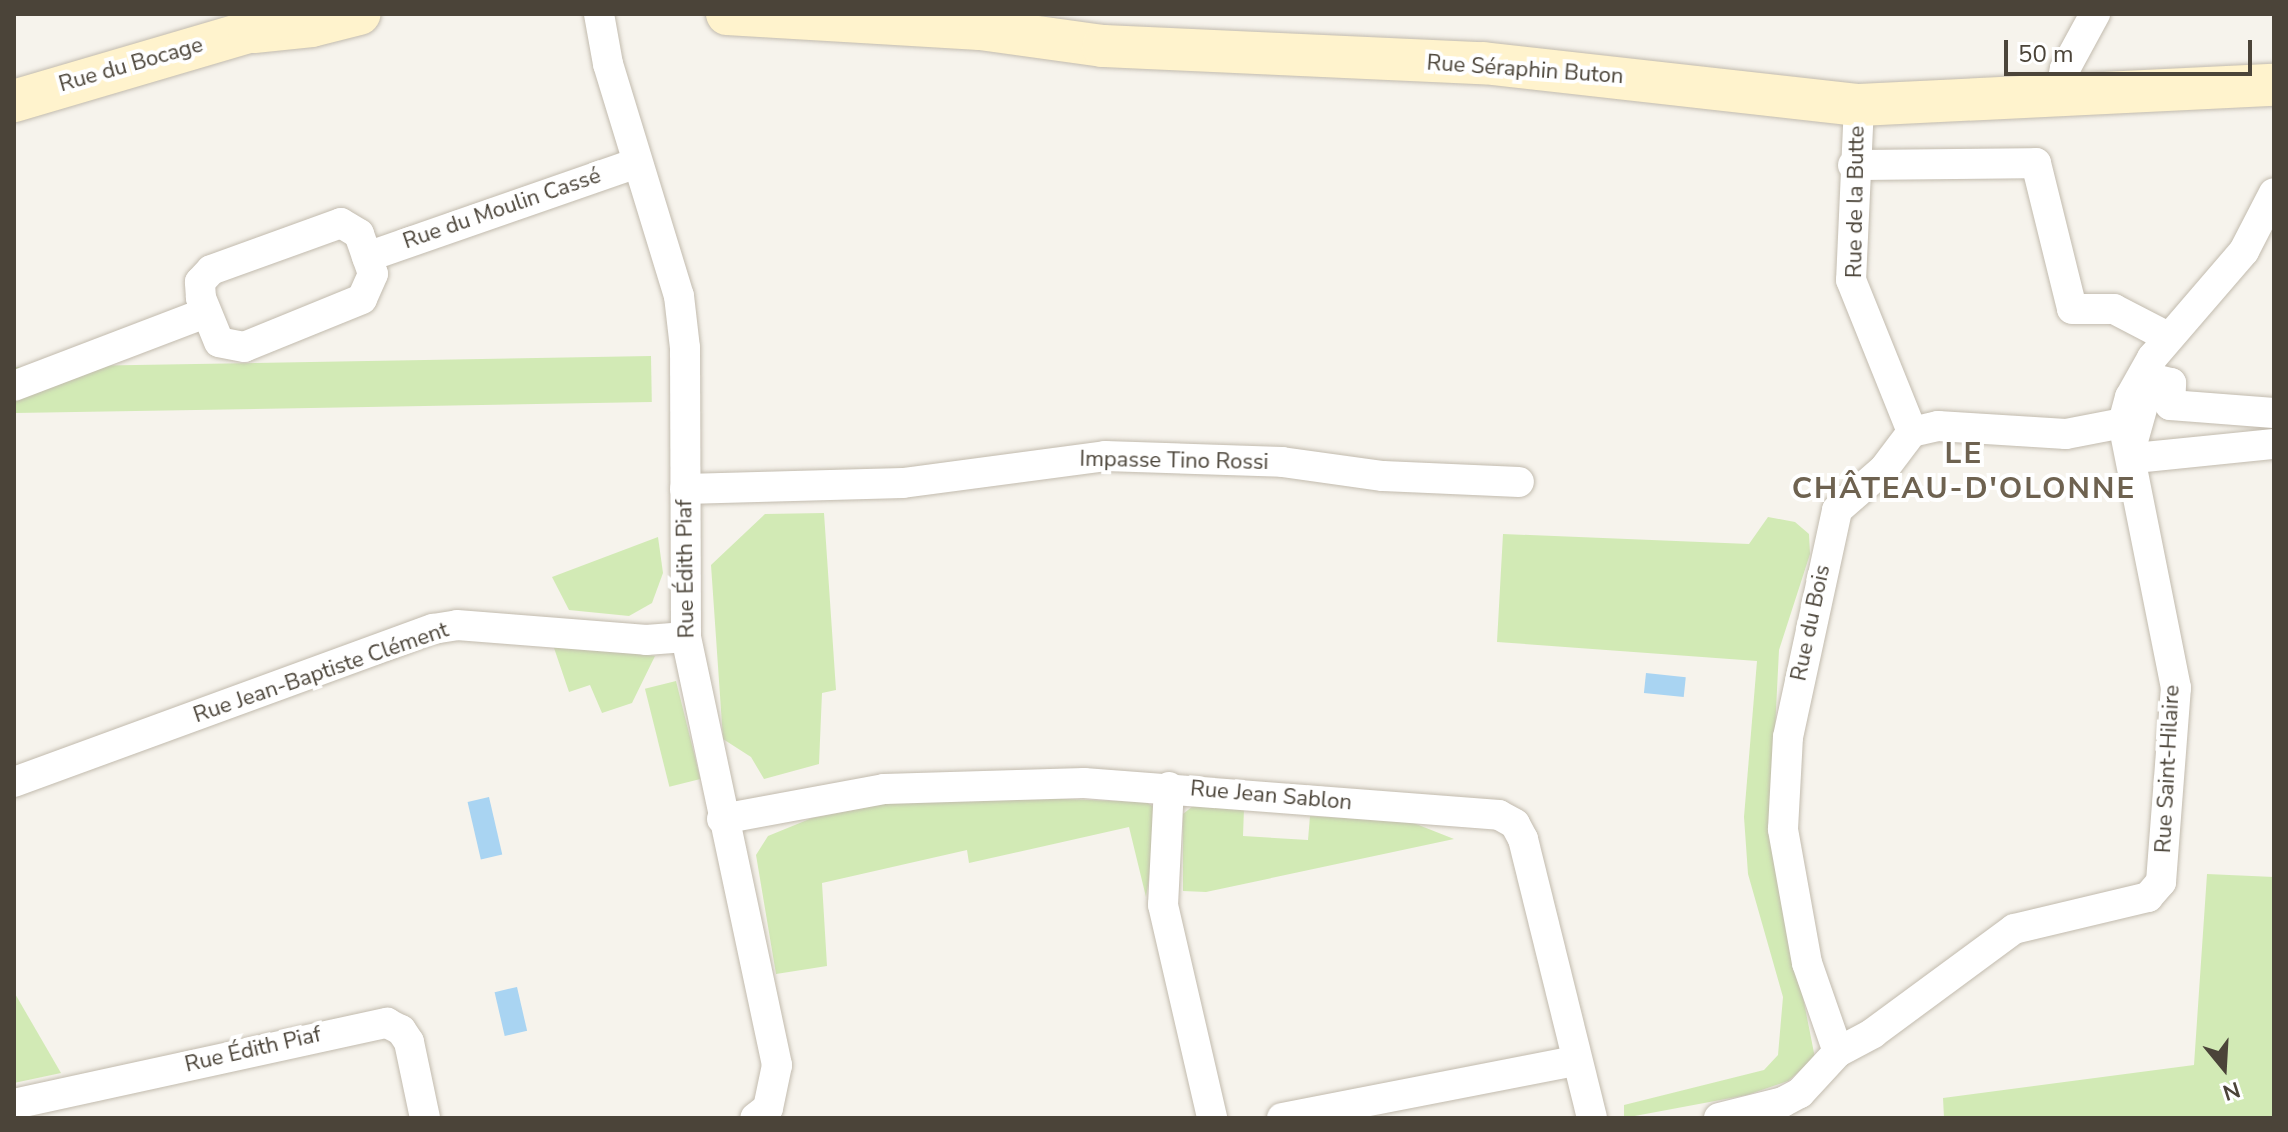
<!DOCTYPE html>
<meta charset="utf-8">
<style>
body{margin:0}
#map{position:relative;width:2288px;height:1132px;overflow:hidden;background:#f6f3ec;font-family:"Nunito Sans",sans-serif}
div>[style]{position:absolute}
.green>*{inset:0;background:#d2eab5;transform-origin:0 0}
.water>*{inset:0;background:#a9d4f2;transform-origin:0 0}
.roads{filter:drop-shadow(0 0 2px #c2bbae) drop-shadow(0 0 2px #c2bbae)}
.street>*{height:30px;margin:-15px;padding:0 15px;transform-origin:15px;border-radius:15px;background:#fff}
.secondary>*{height:42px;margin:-21px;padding:0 21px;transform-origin:21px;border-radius:21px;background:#fff3cd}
span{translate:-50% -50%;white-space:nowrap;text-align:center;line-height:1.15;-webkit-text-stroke:8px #fff;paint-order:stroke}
.street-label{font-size:22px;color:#4b4439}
.district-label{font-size:30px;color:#6e6250;font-weight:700;letter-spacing:2px}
.frame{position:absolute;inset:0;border:16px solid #4b4439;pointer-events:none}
.north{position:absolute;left:2184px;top:1028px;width:80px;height:80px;-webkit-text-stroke:6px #fff;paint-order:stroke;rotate:162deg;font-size:22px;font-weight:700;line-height:32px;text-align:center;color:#4b4439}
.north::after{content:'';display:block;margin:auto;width:28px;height:36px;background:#4b4439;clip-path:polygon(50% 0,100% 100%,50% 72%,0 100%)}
.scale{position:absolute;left:2004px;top:40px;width:248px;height:36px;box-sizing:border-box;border:4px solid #4b4439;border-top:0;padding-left:10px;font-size:24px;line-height:28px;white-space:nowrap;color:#4b4439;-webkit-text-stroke:6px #fff;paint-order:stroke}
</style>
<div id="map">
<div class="green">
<i style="left:651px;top:356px;width:46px;height:679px;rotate:89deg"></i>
<i style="clip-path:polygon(824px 513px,836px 690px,822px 693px,819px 764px,764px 779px,751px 757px,723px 739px,711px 565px,765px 514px)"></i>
<i style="clip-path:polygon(1768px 517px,1795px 522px,1809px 534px,1810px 554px,1779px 650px,1770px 830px,1815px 1058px,1788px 1081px,1747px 1095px,1624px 1118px,1624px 1105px,1764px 1070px,1778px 1055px,1783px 997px,1748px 874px,1744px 817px,1757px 661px,1497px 642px,1503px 534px,1749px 544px)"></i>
<i style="clip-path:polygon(658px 537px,663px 573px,652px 603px,629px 616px,569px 610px,552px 577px)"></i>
<i style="clip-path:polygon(553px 645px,655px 656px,632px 703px,602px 713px,590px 685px,569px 692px)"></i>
<i style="left:676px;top:681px;width:101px;height:32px;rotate:76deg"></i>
<i style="clip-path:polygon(1062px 799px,1146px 802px,1160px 811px,1146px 897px,1129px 827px,969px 863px,967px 850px,822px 883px,827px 966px,776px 974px,756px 855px,768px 836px,812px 818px,894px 802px)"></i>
<i style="clip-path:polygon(1193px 806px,1244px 808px,1243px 836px,1308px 840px,1310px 816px,1411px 822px,1454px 839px,1206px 892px,1183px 891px,1183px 814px)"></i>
<i style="clip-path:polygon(2207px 874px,2274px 877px,2274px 1118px,1944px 1118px,1943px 1098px,2194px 1065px)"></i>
<i style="clip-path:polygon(14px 992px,61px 1073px,14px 1083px)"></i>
</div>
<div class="water">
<i style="left:1646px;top:673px;width:40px;height:20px;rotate:6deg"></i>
<i style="left:489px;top:797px;width:59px;height:22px;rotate:77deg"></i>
<i style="left:517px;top:987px;width:45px;height:23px;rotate:77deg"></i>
</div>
<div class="roads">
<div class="street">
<i style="left:599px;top:14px;width:51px;rotate:79.8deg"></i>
<i style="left:608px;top:64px;width:243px;rotate:73deg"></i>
<i style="left:679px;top:296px;width:52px;rotate:83.4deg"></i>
<i style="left:685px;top:348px;width:289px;rotate:89.8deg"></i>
<i style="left:686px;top:637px;width:438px;rotate:78deg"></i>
<i style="left:777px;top:1065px;width:44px;rotate:101.8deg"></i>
<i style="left:768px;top:1108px;width:16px;rotate:142deg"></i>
<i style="left:2060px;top:96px;width:27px;rotate:-80deg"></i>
<i style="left:2065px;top:69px;width:63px;rotate:-61.4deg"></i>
<i style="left:1859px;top:105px;width:175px;rotate:92.6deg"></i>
<i style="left:1851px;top:280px;width:164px;rotate:68.1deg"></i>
<i style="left:1853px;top:165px;width:183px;rotate:-0.6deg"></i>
<i style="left:2036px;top:163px;width:150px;rotate:76.1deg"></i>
<i style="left:2072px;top:309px;width:42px"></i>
<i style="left:2114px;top:309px;width:61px;rotate:27.4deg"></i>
<i style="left:341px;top:223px;width:21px;rotate:31deg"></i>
<i style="left:359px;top:234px;width:42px;rotate:70.7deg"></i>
<i style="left:373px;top:274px;width:27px;rotate:114deg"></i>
<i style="left:362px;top:299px;width:127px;rotate:157.9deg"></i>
<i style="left:244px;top:347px;width:25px;rotate:-169deg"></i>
<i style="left:219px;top:342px;width:48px;rotate:-112.2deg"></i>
<i style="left:201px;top:298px;width:16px;rotate:-94deg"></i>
<i style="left:200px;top:282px;width:16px;rotate:-47deg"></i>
<i style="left:211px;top:270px;width:138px;rotate:-19.9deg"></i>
<i style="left:367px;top:257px;width:286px;rotate:-19.2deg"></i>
<i style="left:14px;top:386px;width:204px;rotate:-20.9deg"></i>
<i style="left:2274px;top:413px;width:104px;rotate:-175.6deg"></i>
<i style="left:2170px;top:405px;width:22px;rotate:-87deg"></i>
<i style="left:2171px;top:383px;width:13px;rotate:-167deg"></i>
<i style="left:2158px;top:380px;width:16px;rotate:135deg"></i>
<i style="left:2147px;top:391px;width:52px;rotate:105.6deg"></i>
<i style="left:2133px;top:441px;width:17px;rotate:83deg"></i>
<i style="left:2135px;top:458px;width:140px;rotate:-5.8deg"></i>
<i style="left:685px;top:489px;width:218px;rotate:-1.6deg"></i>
<i style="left:903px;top:483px;width:204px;rotate:-7.6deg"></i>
<i style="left:1105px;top:456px;width:177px;rotate:1.9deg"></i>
<i style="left:1282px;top:462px;width:102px;rotate:7.9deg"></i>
<i style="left:1383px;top:476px;width:136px;rotate:2.5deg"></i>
<i style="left:14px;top:782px;width:446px;rotate:-20.1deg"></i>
<i style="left:433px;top:629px;width:24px;rotate:-9deg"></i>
<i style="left:457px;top:625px;width:190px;rotate:4.5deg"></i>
<i style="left:646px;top:640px;width:40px;rotate:-4.3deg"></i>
<i style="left:1169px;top:787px;width:118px;rotate:92.9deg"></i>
<i style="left:1163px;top:905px;width:219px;rotate:77deg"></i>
<i style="left:722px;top:819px;width:165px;rotate:-10.5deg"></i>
<i style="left:884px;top:789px;width:200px;rotate:-1.7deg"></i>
<i style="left:1084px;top:783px;width:416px;rotate:4.4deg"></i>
<i style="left:1499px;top:815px;width:18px;rotate:29deg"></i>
<i style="left:1515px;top:824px;width:17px;rotate:62deg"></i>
<i style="left:1523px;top:839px;width:287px;rotate:76.1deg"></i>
<i style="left:1838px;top:1052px;width:94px;rotate:-109.2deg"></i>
<i style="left:1807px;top:963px;width:136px;rotate:-100.2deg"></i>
<i style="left:1783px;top:829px;width:92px;rotate:-86.9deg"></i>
<i style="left:1788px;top:737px;width:232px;rotate:-77.8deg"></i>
<i style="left:1837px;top:510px;width:62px;rotate:-41.1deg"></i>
<i style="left:1884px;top:469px;width:46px;rotate:-52.9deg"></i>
<i style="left:1912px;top:432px;width:27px;rotate:-13deg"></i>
<i style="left:1938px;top:426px;width:128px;rotate:3.6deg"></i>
<i style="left:2066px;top:434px;width:58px;rotate:-10.9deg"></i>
<i style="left:14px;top:1104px;width:382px;rotate:-12.3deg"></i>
<i style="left:387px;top:1023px;width:16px;rotate:27deg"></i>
<i style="left:401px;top:1030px;width:14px;rotate:56deg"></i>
<i style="left:409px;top:1042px;width:78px;rotate:78.1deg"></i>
<i style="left:1282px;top:1118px;width:299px;rotate:-11deg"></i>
<i style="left:1719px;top:1118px;width:66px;rotate:-14deg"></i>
<i style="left:1783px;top:1102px;width:19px;rotate:-28deg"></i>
<i style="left:1800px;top:1093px;width:56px;rotate:-47.2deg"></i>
<i style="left:1838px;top:1052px;width:40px;rotate:-28deg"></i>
<i style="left:1873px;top:1033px;width:175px;rotate:-36.4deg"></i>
<i style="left:2014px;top:929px;width:138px;rotate:-13.4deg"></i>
<i style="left:2148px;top:897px;width:20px;rotate:-49deg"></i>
<i style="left:2161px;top:882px;width:195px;rotate:-85.6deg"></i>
<i style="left:2176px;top:688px;width:270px;rotate:-101.3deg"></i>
<i style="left:2123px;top:423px;width:27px;rotate:-75deg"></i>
<i style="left:2130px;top:397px;width:45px;rotate:-60.6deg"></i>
<i style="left:2152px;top:358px;width:141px;rotate:-49.3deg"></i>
<i style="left:2244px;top:251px;width:65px;rotate:-62.7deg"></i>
</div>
<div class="secondary">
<i style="left:727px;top:14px;width:253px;rotate:3.4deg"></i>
<i style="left:980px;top:29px;width:124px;rotate:7.9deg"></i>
<i style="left:1103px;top:46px;width:380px;rotate:2.6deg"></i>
<i style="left:1483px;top:63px;width:378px;rotate:6.4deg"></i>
<i style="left:1859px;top:105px;width:415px;rotate:-2.8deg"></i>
<i style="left:254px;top:32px;width:58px;rotate:-5.9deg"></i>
<i style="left:312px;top:26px;width:49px;rotate:-14.3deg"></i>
<i style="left:14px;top:101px;width:245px;rotate:-16.4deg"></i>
<i style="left:249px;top:32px;width:41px;rotate:-25.9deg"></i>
</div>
</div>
<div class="street-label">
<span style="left:131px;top:65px;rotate:-16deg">Rue du Bocage</span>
<span style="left:1525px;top:70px;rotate:4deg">Rue Séraphin Buton</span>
<span style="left:1856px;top:202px;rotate:-89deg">Rue de la Butte</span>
<span style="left:502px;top:209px;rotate:-19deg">Rue du Moulin Cassé</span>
<span style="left:1174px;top:461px;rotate:1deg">Impasse Tino Rossi</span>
<span style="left:686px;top:569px;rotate:-91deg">Rue Édith Piaf</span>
<span style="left:1811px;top:623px;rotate:-78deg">Rue du Bois</span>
<span style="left:321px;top:673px;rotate:-19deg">Rue Jean-Baptiste Clément</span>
<span style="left:2168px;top:769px;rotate:-87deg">Rue Saint-Hilaire</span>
<span style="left:1271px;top:796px;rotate:5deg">Rue Jean Sablon</span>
<span style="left:253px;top:1050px;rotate:-13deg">Rue Édith Piaf</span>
</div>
<div class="district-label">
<span style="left:1964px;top:471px">LE<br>CHÂTEAU-D'OLONNE</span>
</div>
<div class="frame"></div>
<div class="north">N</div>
<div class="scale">50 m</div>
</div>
